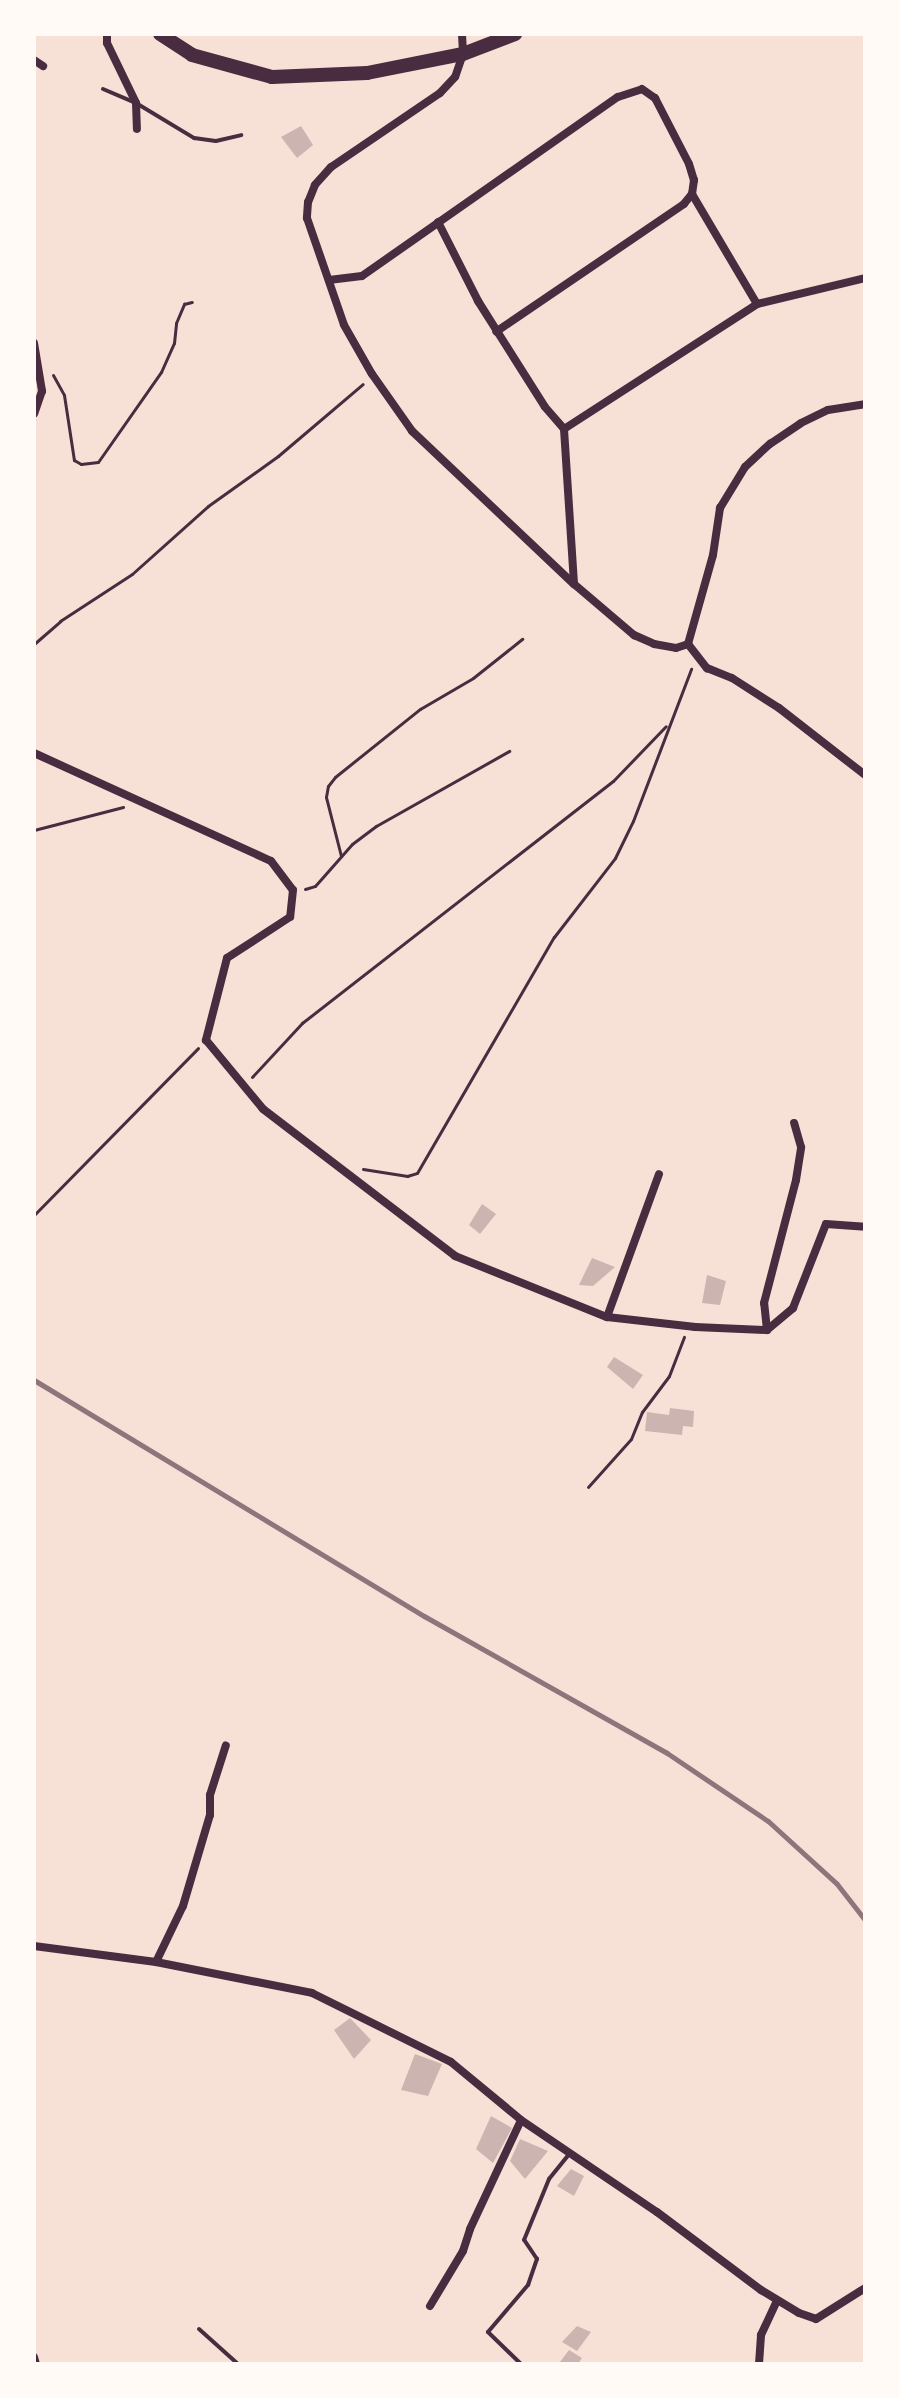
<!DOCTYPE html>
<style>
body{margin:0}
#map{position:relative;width:899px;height:2398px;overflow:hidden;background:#f7e1d7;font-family:"DM Sans",sans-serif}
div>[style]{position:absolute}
.building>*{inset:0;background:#ccb4b1}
.path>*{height:3px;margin:-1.5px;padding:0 1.5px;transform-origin:1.5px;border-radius:1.5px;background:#4a2c40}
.service>*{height:4px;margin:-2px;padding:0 2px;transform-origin:2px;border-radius:2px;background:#4a2c40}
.minor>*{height:8px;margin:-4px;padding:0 4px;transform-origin:4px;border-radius:4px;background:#4a2c40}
.primary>*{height:14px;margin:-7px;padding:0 7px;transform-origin:7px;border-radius:7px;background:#4a2c40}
.rail>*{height:5px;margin:-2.5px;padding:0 2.5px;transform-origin:2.5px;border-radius:2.5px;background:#8f747c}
span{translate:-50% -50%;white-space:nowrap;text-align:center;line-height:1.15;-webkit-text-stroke:6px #fffaf5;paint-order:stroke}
.frame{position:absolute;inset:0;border:36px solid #fffaf5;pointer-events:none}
</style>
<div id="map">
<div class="building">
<i style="clip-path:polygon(301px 126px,313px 145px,297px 158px,281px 137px)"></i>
<i style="clip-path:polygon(482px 1204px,496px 1214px,480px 1234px,469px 1225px)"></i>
<i style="clip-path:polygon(592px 1258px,615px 1267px,593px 1286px,579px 1285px)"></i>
<i style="clip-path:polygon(707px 1275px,726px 1281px,720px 1305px,702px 1303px)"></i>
<i style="clip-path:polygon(614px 1357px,643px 1375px,633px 1389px,607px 1367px)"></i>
<i style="clip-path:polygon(670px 1408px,694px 1411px,693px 1427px,683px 1426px,682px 1435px,645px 1431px,647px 1412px,669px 1415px)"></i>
<i style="clip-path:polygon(350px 2018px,371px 2040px,354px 2059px,334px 2030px)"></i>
<i style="clip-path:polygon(415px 2054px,442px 2064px,428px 2096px,401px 2090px)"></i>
<i style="clip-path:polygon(491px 2116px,512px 2128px,493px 2163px,476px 2149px)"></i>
<i style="clip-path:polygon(520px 2139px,548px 2151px,525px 2179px,510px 2161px)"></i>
<i style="clip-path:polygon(571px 2169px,584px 2176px,574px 2196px,557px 2186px)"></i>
<i style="clip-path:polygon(577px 2326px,591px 2332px,577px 2351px,562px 2342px)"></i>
<i style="clip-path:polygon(569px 2350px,582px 2358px,578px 2364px,560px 2362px)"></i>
</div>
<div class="path">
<i style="left:53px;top:375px;width:23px;rotate:61deg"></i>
<i style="left:64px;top:395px;width:66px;rotate:81.3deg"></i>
<i style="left:74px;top:460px;width:8px;rotate:30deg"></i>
<i style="left:81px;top:464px;width:17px;rotate:-7deg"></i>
<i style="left:98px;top:462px;width:110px;rotate:-55deg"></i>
<i style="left:161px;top:372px;width:32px;rotate:-66deg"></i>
<i style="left:174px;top:343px;width:20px;rotate:-84deg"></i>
<i style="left:176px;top:323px;width:21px;rotate:-67deg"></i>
<i style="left:184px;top:304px;width:8px;rotate:-14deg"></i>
<i style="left:34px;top:644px;width:35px;rotate:-41deg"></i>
<i style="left:60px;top:621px;width:86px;rotate:-33.1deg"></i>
<i style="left:132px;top:574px;width:102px;rotate:-41.8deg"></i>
<i style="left:208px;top:506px;width:86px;rotate:-35.5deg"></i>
<i style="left:278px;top:456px;width:111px;rotate:-40.3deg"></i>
<i style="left:34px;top:830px;width:92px;rotate:-14.5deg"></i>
<i style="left:341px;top:856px;width:61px;rotate:-104.3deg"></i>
<i style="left:326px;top:797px;width:11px;rotate:-80deg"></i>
<i style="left:328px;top:786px;width:11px;rotate:-52deg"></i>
<i style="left:335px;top:777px;width:109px;rotate:-38.7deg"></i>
<i style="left:420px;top:709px;width:61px;rotate:-30.3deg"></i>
<i style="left:473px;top:678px;width:63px;rotate:-38.5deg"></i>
<i style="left:305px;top:889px;width:10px;rotate:-17deg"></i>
<i style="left:315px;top:886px;width:56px;rotate:-48.6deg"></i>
<i style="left:352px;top:844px;width:30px;rotate:-37deg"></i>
<i style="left:376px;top:826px;width:153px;rotate:-29.4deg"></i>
<i style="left:252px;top:1077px;width:74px;rotate:-47.2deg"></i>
<i style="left:302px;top:1023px;width:394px;rotate:-37.9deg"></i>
<i style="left:613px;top:781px;width:76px;rotate:-46.1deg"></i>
<i style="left:363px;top:1169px;width:45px;rotate:9deg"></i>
<i style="left:407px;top:1176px;width:10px;rotate:-17deg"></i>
<i style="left:417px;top:1173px;width:273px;rotate:-59.9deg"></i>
<i style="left:554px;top:937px;width:100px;rotate:-52.3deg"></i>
<i style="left:615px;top:858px;width:41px;rotate:-64.1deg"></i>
<i style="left:633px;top:821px;width:163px;rotate:-69.1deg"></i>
<i style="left:34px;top:1215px;width:234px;rotate:-45.5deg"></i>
<i style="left:588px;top:1487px;width:64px;rotate:-48.1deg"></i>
<i style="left:631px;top:1439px;width:29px;rotate:-68deg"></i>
<i style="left:642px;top:1412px;width:45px;rotate:-53.1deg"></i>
<i style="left:669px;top:1376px;width:42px;rotate:-69deg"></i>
</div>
<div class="service">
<i style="left:103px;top:89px;width:36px;rotate:23deg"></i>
<i style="left:136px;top:103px;width:68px;rotate:31.1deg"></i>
<i style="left:194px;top:138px;width:22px;rotate:8deg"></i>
<i style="left:216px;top:141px;width:26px;rotate:-13deg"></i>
<i style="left:199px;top:2329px;width:52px;rotate:41.9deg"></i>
<i style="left:521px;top:2364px;width:46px;rotate:-135.9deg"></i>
<i style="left:488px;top:2332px;width:62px;rotate:-49.6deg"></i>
<i style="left:528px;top:2285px;width:28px;rotate:-71deg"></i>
<i style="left:537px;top:2259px;width:23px;rotate:-124deg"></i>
<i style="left:524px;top:2240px;width:66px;rotate:-67.7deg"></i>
<i style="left:549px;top:2179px;width:32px;rotate:-51deg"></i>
</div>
<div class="minor">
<i style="left:107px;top:34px;width:9px;rotate:90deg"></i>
<i style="left:107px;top:43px;width:67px;rotate:64.2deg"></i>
<i style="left:136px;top:103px;width:26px;rotate:88deg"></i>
<i style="left:462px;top:34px;width:20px;rotate:87deg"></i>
<i style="left:463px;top:54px;width:24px;rotate:109deg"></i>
<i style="left:455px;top:77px;width:22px;rotate:133deg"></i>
<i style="left:440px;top:93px;width:132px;rotate:145.8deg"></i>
<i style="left:331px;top:167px;width:24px;rotate:132deg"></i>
<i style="left:315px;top:185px;width:18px;rotate:112deg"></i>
<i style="left:308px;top:202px;width:16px;rotate:94deg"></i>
<i style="left:307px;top:218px;width:113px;rotate:70.9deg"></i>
<i style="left:344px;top:325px;width:56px;rotate:60.3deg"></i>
<i style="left:372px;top:374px;width:70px;rotate:54.9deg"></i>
<i style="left:412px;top:431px;width:223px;rotate:43.4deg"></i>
<i style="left:574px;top:584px;width:79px;rotate:40.4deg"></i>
<i style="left:634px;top:635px;width:22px;rotate:24deg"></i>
<i style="left:654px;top:644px;width:22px;rotate:10deg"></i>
<i style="left:676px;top:648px;width:13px;rotate:-18deg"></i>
<i style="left:688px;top:644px;width:92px;rotate:-74.3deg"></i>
<i style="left:713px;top:555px;width:48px;rotate:-81.5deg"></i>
<i style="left:720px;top:508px;width:48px;rotate:-58.6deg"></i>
<i style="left:745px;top:467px;width:34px;rotate:-43deg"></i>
<i style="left:770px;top:444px;width:37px;rotate:-34deg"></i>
<i style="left:801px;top:423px;width:30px;rotate:-26deg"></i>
<i style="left:828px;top:410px;width:37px;rotate:-9deg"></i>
<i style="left:34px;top:60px;width:11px;rotate:34deg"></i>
<i style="left:438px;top:222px;width:89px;rotate:63.1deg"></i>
<i style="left:478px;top:301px;width:125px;rotate:57.7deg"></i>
<i style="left:545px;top:407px;width:29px;rotate:49deg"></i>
<i style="left:564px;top:429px;width:155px;rotate:86.3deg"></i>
<i style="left:329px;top:280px;width:33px;rotate:-7deg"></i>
<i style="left:362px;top:276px;width:312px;rotate:-35deg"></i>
<i style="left:618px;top:97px;width:25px;rotate:-18deg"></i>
<i style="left:642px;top:89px;width:16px;rotate:35deg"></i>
<i style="left:655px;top:98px;width:74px;rotate:62.7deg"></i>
<i style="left:689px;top:164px;width:17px;rotate:73deg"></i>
<i style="left:694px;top:180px;width:14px;rotate:98deg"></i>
<i style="left:692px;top:194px;width:13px;rotate:129deg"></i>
<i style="left:684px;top:204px;width:227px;rotate:145.8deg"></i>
<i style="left:757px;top:304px;width:111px;rotate:-13.5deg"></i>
<i style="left:34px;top:343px;width:49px;rotate:80.5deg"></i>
<i style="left:42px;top:391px;width:24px;rotate:109deg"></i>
<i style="left:564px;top:429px;width:230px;rotate:-32.9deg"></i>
<i style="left:757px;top:304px;width:128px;rotate:-120.6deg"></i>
<i style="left:688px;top:644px;width:31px;rotate:52deg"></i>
<i style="left:707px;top:668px;width:27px;rotate:22deg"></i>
<i style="left:732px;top:678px;width:56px;rotate:32.6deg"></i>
<i style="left:779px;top:708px;width:109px;rotate:37.9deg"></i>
<i style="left:34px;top:753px;width:260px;rotate:24.5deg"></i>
<i style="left:271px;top:861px;width:36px;rotate:53deg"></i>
<i style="left:293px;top:890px;width:27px;rotate:96deg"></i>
<i style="left:290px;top:917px;width:75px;rotate:146.9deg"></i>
<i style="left:227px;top:958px;width:85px;rotate:104.4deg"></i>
<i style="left:206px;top:1040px;width:89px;rotate:50.4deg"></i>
<i style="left:263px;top:1109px;width:242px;rotate:37.4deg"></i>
<i style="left:455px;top:1256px;width:164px;rotate:21.9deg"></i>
<i style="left:607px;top:1317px;width:89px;rotate:6.5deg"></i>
<i style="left:695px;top:1327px;width:72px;rotate:2.4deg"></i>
<i style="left:767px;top:1330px;width:34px;rotate:-40deg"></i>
<i style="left:793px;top:1308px;width:90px;rotate:-68.6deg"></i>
<i style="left:826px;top:1224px;width:39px;rotate:4deg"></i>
<i style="left:607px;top:1317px;width:152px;rotate:-70deg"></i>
<i style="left:767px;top:1330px;width:27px;rotate:-96deg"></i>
<i style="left:764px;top:1303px;width:127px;rotate:-75.4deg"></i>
<i style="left:796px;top:1180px;width:33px;rotate:-81deg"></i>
<i style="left:801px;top:1147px;width:25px;rotate:-106deg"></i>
<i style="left:34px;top:1946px;width:123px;rotate:7.5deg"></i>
<i style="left:156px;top:1962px;width:159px;rotate:11.2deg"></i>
<i style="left:312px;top:1993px;width:155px;rotate:26.4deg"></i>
<i style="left:451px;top:2062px;width:91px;rotate:39.6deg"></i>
<i style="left:521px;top:2120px;width:164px;rotate:34.1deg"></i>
<i style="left:657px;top:2212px;width:130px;rotate:36.9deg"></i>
<i style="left:761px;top:2290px;width:44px;rotate:31.2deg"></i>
<i style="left:799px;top:2313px;width:18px;rotate:19deg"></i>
<i style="left:816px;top:2319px;width:58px;rotate:-32.3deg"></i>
<i style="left:156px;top:1962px;width:62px;rotate:-64.3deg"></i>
<i style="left:183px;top:1906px;width:95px;rotate:-73.5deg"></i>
<i style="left:210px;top:1815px;width:20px;rotate:-90deg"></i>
<i style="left:210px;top:1795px;width:52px;rotate:-72.3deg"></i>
<i style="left:430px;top:2306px;width:64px;rotate:-59deg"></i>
<i style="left:463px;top:2251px;width:23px;rotate:-72deg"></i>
<i style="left:470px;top:2229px;width:120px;rotate:-64.9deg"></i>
<i style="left:34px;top:2357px;width:7px;rotate:74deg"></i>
<i style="left:759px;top:2364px;width:29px;rotate:-86deg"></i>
<i style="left:761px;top:2335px;width:38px;rotate:-65deg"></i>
</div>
<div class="primary">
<i style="left:160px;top:34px;width:38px;rotate:33deg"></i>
<i style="left:192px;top:55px;width:83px;rotate:15.4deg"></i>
<i style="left:272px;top:77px;width:95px;rotate:-2.4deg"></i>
<i style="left:367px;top:73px;width:98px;rotate:-11.2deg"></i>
<i style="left:463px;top:54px;width:56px;rotate:-21deg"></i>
</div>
<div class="rail">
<i style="left:34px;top:1380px;width:456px;rotate:31.2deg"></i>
<i style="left:424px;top:1616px;width:279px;rotate:29.4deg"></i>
<i style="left:667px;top:1753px;width:122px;rotate:34deg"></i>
<i style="left:768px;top:1821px;width:93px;rotate:42.4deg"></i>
<i style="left:837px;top:1884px;width:46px;rotate:52.1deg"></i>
</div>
<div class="frame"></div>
</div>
